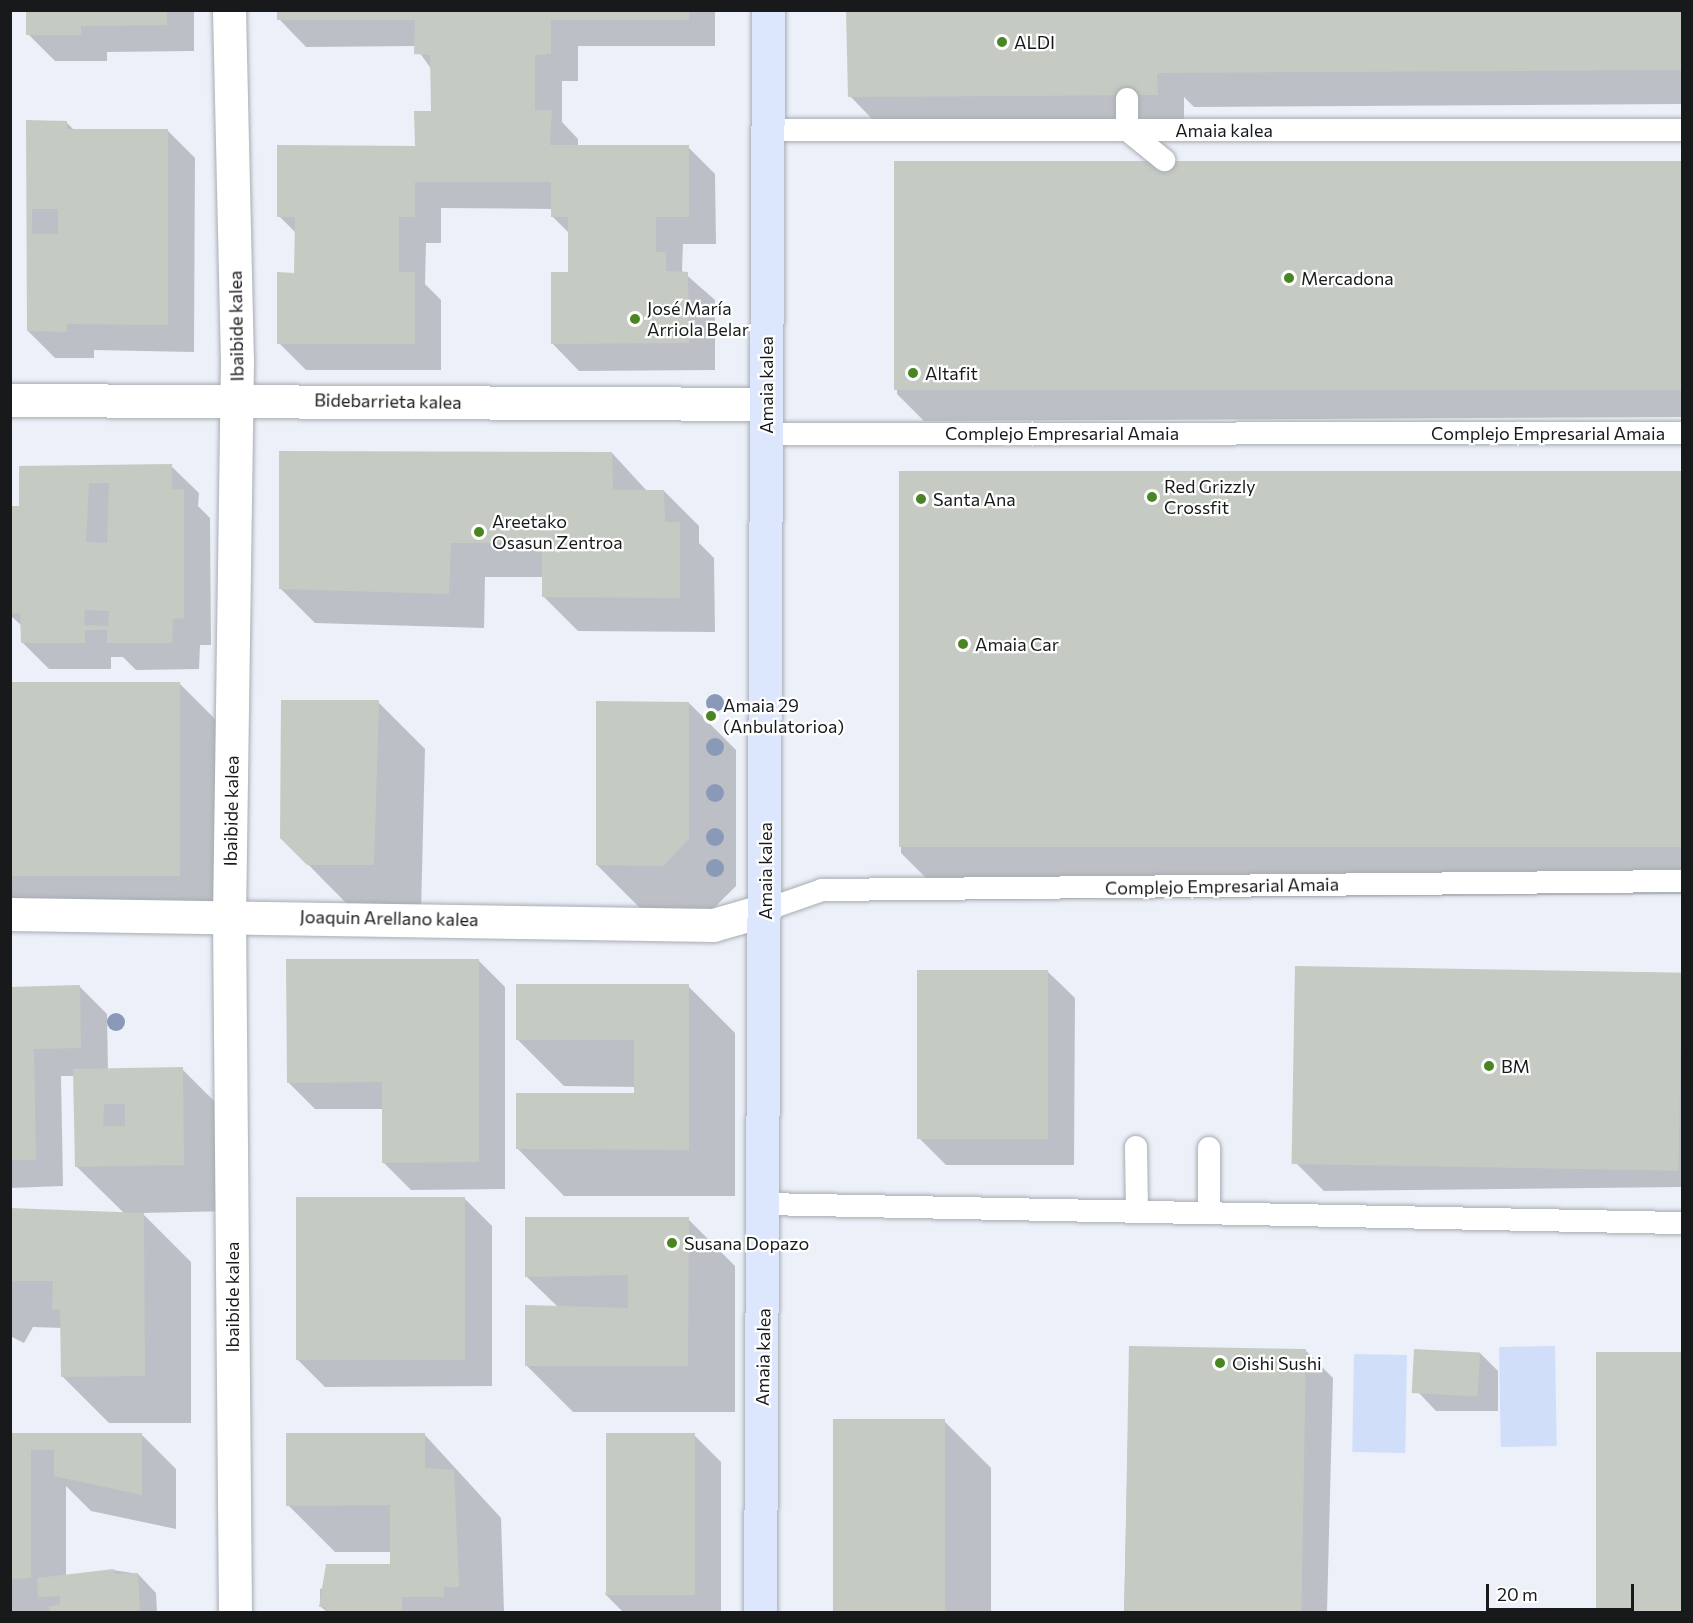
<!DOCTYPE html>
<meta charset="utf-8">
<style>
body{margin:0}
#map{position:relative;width:1693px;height:1623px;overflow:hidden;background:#ecf0f8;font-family:Commissioner,sans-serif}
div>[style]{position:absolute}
.green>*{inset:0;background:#d1defa;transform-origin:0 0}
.shadow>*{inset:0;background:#0003;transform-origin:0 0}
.building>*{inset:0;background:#c5cac3;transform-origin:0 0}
.roads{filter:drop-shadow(0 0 2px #a8acb3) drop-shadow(0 0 2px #a8acb3)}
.lane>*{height:22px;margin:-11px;padding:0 11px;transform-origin:11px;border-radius:11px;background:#fff}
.street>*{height:33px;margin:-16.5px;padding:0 16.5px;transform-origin:16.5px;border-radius:16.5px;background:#fff}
.secondary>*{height:33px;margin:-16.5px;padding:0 16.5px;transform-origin:16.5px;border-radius:16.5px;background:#dce6fc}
.trees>*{width:18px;height:18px;margin:-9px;border-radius:50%;background:#8b99b9}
.dots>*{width:16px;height:16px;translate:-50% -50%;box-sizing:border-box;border:3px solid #fff;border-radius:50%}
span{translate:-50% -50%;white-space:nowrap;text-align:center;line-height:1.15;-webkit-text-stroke:4.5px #fff;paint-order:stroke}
.poi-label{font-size:18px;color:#18191b}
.left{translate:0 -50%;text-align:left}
.street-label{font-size:18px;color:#18191b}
.frame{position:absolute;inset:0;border:12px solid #18191b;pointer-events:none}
.scale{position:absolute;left:1486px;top:1584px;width:148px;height:27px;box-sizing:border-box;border:3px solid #18191b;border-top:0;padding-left:8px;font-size:18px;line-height:21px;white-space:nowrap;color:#18191b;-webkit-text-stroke:4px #fff;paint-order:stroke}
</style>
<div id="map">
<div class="green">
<i style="left:1555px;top:1346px;width:100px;height:56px;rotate:89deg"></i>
<i style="left:1354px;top:1354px;width:53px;height:98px;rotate:1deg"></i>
</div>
<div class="shadow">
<i style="clip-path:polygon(28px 10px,194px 10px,194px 51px,107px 52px,107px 61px,55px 61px,28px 34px)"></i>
<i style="clip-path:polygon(279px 10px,715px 10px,715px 46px,578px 46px,578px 81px,562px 81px,562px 122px,578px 139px,578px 147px,688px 147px,715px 174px,716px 244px,683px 244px,682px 271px,715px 300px,715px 370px,579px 371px,552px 343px,570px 274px,569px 233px,552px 216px,552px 209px,441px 208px,441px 243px,426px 243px,425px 284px,441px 300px,441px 370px,306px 370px,279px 343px,296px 274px,296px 233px,279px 216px,416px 147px,433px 113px,432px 70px,415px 46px,306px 47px,279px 19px)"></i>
<i style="clip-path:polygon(848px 10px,1682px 10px,1682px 104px,1194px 107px,1184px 97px,1184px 122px,877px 124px,850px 96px)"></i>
<i style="clip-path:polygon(28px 122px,66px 122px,74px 130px,168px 131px,195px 158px,194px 352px,94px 350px,94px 358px,55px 358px,28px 331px)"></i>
<i style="clip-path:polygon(1682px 163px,1682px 417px,924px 421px,897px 394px,896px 167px)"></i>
<i style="clip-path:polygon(612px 453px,647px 491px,664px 491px,699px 526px,699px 543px,714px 558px,715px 632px,578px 631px,544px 597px,544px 577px,485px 577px,484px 628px,315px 623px,280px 588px)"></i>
<i style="clip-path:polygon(171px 466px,199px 493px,198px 506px,210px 518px,211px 645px,200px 645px,199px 669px,136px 670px,123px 657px,111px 657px,111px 669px,49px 669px,22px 642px,22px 626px,10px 615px,10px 508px,20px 508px,20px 467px)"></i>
<i style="clip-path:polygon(900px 473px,1682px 473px,1682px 894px,948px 900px,901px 853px)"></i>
<i style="clip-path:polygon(10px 684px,180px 684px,227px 731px,228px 923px,10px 922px)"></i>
<i style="clip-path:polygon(378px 702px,425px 749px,421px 912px,355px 912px,282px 838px)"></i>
<i style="clip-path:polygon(689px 703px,736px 750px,736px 886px,710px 912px,644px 912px,597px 865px)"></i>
<i style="clip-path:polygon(478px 960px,505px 987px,505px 1189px,411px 1190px,384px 1163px,384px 1109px,315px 1109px,288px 1082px)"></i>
<i style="clip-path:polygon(1297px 968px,1682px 973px,1682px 1187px,1324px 1191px,1297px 1164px)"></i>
<i style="clip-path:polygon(1047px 971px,1075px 998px,1074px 1165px,946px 1165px,919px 1138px)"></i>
<i style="clip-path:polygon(688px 986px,735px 1033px,735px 1196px,564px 1196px,517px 1148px,635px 1095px,635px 1087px,564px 1086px,517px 1039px)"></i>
<i style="clip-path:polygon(80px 987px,107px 1014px,108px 1070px,182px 1069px,229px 1116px,231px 1211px,142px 1213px,191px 1262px,191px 1423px,109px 1423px,62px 1376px,62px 1328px,33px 1327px,24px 1343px,10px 1336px,10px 1210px,125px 1214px,76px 1166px,75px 1076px,61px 1076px,63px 1186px,10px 1188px,10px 988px)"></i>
<i style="clip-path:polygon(465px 1199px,492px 1226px,492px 1386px,325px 1387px,298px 1360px)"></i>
<i style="clip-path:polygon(688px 1219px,735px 1266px,735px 1412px,573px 1412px,526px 1365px,558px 1307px,527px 1277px)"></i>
<i style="clip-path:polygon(1130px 1348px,1306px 1351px,1333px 1378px,1327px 1612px,1124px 1612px)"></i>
<i style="clip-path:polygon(1480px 1353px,1498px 1371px,1498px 1411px,1436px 1411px,1418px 1392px)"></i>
<i style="left:1682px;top:1353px;width:259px;height:85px;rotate:90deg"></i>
<i style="clip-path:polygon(834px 1420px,944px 1421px,991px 1468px,991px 1612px,834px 1612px)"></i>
<i style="clip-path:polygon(141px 1434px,176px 1469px,176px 1529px,91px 1511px,66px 1486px,66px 1576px,113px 1570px,138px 1574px,156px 1593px,157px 1612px,10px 1612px,10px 1435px)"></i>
<i style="clip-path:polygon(425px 1435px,501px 1518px,504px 1612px,327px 1612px,320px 1606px,320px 1589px,392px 1565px,392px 1552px,335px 1552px,288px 1505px)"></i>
<i style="clip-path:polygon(694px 1435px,721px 1462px,721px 1612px,623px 1612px,605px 1594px)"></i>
</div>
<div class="building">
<i style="clip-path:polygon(26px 10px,167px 10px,167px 25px,81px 26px,81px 35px,26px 35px)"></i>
<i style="clip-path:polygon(277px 10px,689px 10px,689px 20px,551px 20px,551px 54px,535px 55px,535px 110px,552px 110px,550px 145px,689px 145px,689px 217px,656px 217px,656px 252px,666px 252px,666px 271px,688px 272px,689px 343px,551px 344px,551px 272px,568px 272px,568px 217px,551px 217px,551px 182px,415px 182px,415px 217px,399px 217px,399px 272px,415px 272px,415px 344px,277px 344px,277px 272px,294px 273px,295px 217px,277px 217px,277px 145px,415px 146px,414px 111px,431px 111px,430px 55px,414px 54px,415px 20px,277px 20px)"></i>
<i style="clip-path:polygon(846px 10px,1682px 10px,1682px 70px,1157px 73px,1158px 95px,848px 97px)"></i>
<i style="clip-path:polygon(evenodd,26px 120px,67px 121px,67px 129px,168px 129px,168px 325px,67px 324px,67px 332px,27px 331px,26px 120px,32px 209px,58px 209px,58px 234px,32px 234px,32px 209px)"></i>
<i style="left:1682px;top:161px;width:229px;height:788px;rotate:90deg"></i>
<i style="clip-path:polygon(279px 451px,612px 452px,613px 490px,664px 490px,665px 522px,680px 522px,680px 598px,542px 597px,542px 543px,451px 543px,449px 594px,279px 589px)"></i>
<i style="clip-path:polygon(evenodd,172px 464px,172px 490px,184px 489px,184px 618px,173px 619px,172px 643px,107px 643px,107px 630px,85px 630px,85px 643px,21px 643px,20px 613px,10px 613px,10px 506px,19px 506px,19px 466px,172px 464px,89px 483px,109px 483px,107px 543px,86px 542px,89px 483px,172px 464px,85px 610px,109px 611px,108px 626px,84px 625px,85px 610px)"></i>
<i style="left:1682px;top:471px;width:376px;height:783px;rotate:90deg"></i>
<i style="left:10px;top:682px;width:170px;height:194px"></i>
<i style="clip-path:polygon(281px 700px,379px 700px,374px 865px,307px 865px,280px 838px)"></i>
<i style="clip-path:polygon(596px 701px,689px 702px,689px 839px,663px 866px,596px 865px)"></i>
<i style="clip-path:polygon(286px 959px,479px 959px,479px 1162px,382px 1163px,382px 1082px,287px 1083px)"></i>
<i style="left:1295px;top:966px;width:387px;height:198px;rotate:1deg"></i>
<i style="left:917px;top:970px;width:131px;height:169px"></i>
<i style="clip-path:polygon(516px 984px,689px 984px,689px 1150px,516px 1149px,516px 1093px,634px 1093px,634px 1040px,516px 1040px)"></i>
<i style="clip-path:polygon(80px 985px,81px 1048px,34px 1049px,36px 1160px,10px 1160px,10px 987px)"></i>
<i style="clip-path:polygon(evenodd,183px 1067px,184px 1165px,75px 1167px,73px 1069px,183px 1067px,104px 1104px,125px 1104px,125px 1126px,103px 1126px,104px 1104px)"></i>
<i style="left:465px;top:1197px;width:163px;height:169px;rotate:90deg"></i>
<i style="clip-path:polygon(10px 1208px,144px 1213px,145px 1376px,61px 1377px,60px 1310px,52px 1309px,53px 1281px,10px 1281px)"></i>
<i style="clip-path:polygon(525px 1217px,689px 1217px,688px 1366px,525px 1366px,525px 1305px,628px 1308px,628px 1275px,525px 1277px)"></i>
<i style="left:1129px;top:1346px;width:177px;height:266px;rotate:1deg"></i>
<i style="left:1414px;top:1349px;width:66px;height:44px;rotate:3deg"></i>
<i style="left:1682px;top:1352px;width:260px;height:86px;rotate:90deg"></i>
<i style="left:833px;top:1419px;width:112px;height:193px"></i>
<i style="clip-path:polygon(10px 1433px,142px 1433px,142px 1495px,54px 1476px,54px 1450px,31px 1450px,31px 1578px,10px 1579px)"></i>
<i style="clip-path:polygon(286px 1433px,425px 1433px,425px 1468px,454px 1470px,459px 1587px,444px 1587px,444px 1597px,402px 1597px,402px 1612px,326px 1612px,326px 1607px,319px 1607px,326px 1564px,390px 1564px,390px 1505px,286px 1506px)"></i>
<i style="left:606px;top:1433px;width:89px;height:162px"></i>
<i style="clip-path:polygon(114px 1569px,114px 1574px,138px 1573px,140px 1612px,49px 1612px,49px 1607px,60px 1604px,60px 1596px,38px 1597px,37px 1578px)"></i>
</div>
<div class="roads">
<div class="lane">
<i style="left:1127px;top:99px;width:31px;rotate:90deg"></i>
<i style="left:1127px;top:130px;width:48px;rotate:39deg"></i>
<i style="left:766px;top:130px;width:916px"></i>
<i style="left:766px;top:434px;width:916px;rotate:-0.06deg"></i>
<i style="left:765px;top:910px;width:60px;rotate:-19.3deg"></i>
<i style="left:822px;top:890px;width:860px;rotate:-0.6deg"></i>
<i style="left:1136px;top:1147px;width:62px;rotate:89.1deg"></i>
<i style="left:1209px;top:1148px;width:62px;rotate:90deg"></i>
<i style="left:764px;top:1204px;width:918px;rotate:1.19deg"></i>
</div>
<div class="street">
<i style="left:229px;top:10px;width:349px;rotate:88.7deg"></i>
<i style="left:237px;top:359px;width:556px;rotate:90.82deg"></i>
<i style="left:229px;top:915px;width:697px;rotate:89.51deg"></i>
<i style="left:10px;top:400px;width:756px;rotate:0.3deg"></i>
<i style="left:10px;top:914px;width:703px;rotate:0.9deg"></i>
<i style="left:713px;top:925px;width:54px;rotate:-16.1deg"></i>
</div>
<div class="secondary">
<i style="left:760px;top:1612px;width:1602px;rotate:-89.71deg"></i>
</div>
</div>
<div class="trees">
<i style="left:715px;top:703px"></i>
<i style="left:715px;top:747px"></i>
<i style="left:715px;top:793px"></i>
<i style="left:715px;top:837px"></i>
<i style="left:715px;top:868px"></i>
<i style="left:116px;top:1022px"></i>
</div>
<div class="dots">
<i style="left:1002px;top:42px;background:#498522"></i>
<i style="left:1289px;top:278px;background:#498522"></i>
<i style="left:635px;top:319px;background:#498522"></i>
<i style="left:913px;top:373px;background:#498522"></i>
<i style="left:1152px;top:497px;background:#498522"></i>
<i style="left:921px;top:499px;background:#498522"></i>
<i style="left:479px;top:532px;background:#498522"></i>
<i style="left:963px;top:644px;background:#498522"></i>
<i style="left:711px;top:716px;background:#498522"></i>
<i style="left:1489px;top:1066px;background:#498522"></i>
<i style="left:672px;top:1243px;background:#498522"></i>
<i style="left:1220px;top:1363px;background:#498522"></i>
</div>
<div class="poi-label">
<span class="left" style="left:1014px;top:42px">ALDI</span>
<span class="left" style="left:1301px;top:278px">Mercadona</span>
<span class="left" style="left:647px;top:319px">José María<br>Arriola Belar</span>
<span class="left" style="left:925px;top:373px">Altafit</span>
<span class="left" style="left:1164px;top:497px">Red Grizzly<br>Crossfit</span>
<span class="left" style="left:933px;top:499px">Santa Ana</span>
<span class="left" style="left:492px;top:532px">Areetako<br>Osasun Zentroa</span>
<span class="left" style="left:975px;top:644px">Amaia Car</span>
<span class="left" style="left:723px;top:716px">Amaia 29<br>(Anbulatorioa)</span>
<span class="left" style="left:1501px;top:1066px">BM</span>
<span class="left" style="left:684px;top:1243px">Susana Dopazo</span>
<span class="left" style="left:1232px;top:1363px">Oishi Sushi</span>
</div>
<div class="street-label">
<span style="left:1224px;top:130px">Amaia kalea</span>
<span style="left:236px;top:326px;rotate:-91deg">Ibaibide kalea</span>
<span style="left:766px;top:385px;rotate:-90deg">Amaia kalea</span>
<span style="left:388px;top:401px;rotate:1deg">Bidebarrieta kalea</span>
<span style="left:1062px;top:433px">Complejo Empresarial Amaia</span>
<span style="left:1548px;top:433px">Complejo Empresarial Amaia</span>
<span style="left:231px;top:811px;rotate:-89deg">Ibaibide kalea</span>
<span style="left:765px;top:871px;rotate:-90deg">Amaia kalea</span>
<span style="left:1222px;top:886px;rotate:-1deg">Complejo Empresarial Amaia</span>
<span style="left:389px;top:918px;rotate:1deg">Joaquin Arellano kalea</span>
<span style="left:232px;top:1297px;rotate:-90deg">Ibaibide kalea</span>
<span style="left:763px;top:1357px;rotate:-89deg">Amaia kalea</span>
</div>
<div class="frame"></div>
<div class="scale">20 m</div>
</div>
